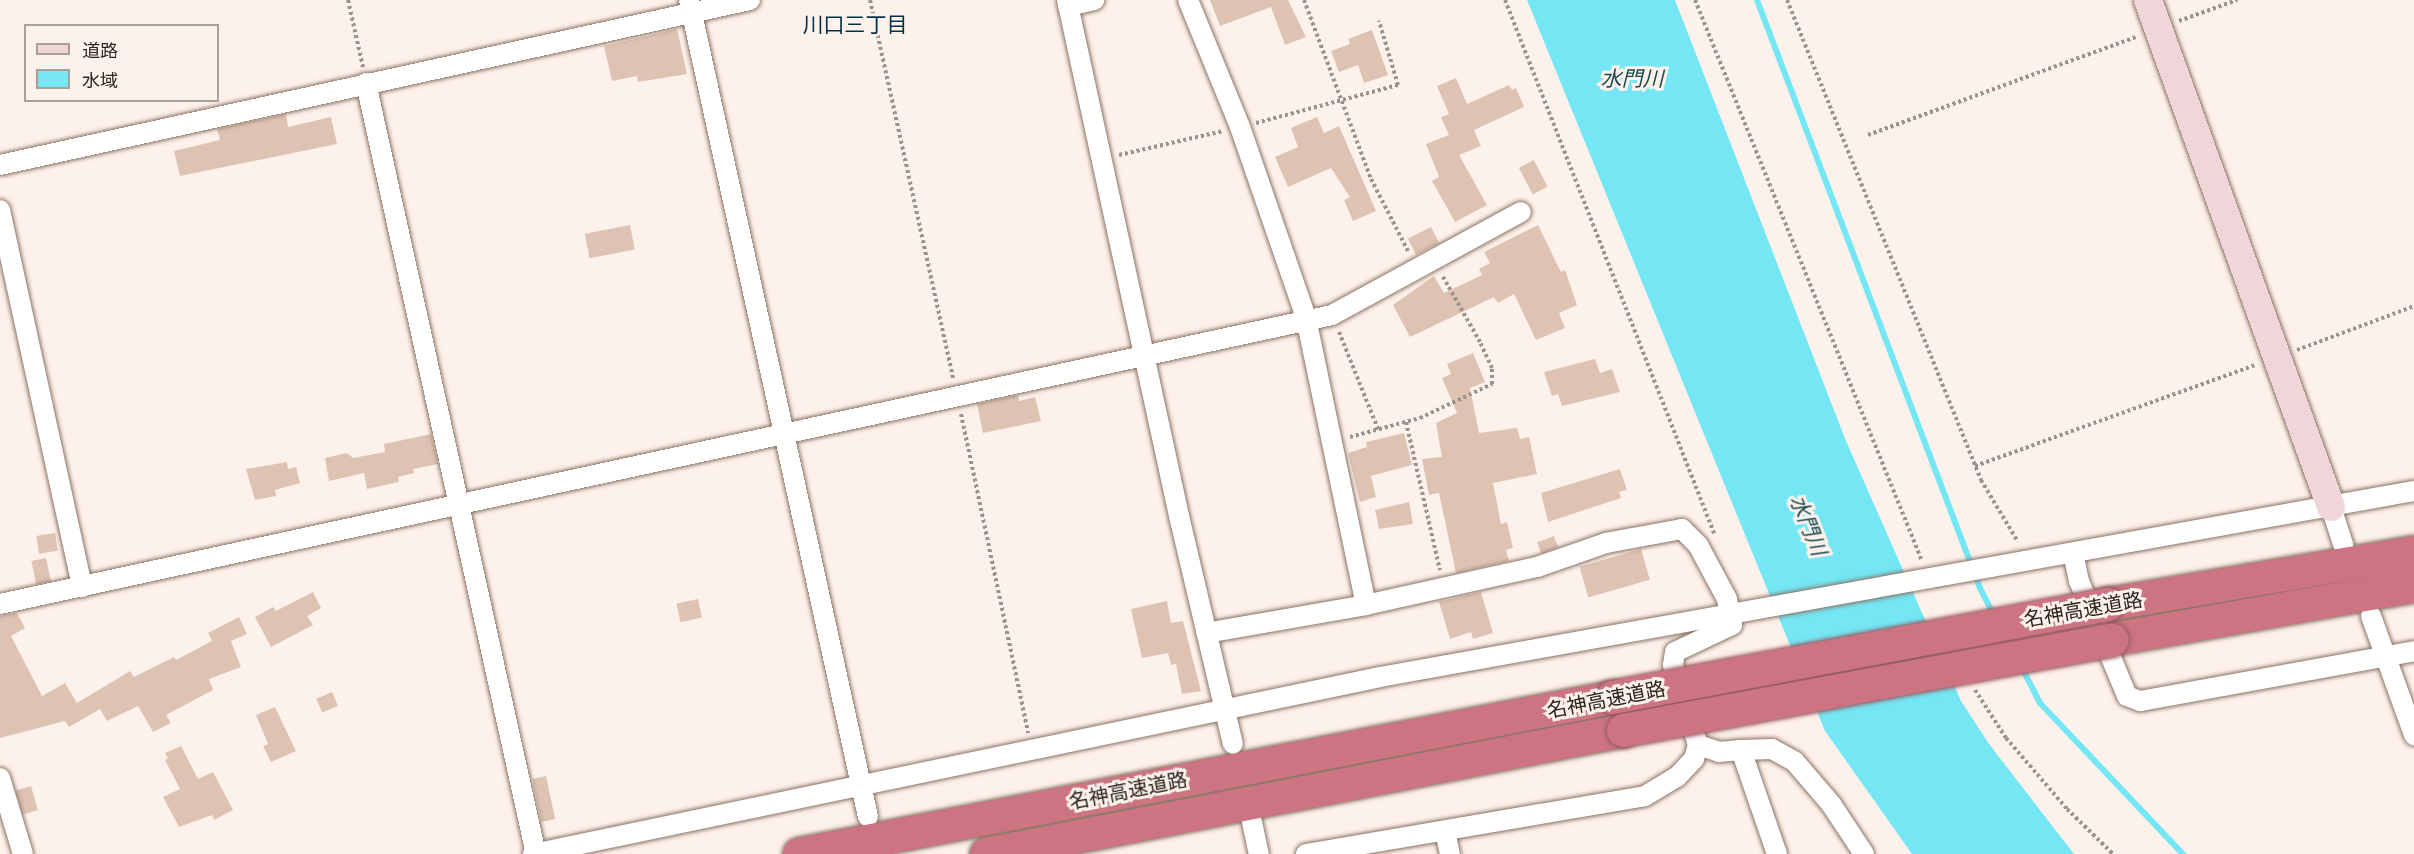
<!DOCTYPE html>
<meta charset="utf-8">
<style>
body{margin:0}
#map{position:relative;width:2414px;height:854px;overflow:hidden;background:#fdf2eb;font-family:"Open Sans","Noto Sans JP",sans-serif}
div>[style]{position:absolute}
.water>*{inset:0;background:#74e6f4}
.stream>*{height:6px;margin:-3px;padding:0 3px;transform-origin:3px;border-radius:3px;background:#74e6f4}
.building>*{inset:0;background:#dec3b3;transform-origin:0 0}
.path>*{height:4px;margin-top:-2px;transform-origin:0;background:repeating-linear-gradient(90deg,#9c918b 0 3px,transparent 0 6px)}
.roads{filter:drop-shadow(0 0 2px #8b7364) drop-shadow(0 0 2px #8b7364)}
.street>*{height:20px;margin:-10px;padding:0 10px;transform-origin:10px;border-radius:10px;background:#fff}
.secondary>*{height:28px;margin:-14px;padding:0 14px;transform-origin:14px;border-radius:14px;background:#f0d5d9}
.highway>*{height:33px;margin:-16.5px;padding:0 16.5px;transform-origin:16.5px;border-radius:16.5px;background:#cc7481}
.bridges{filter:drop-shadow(0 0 2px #95585e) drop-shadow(0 0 2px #95585e)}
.highway-bridge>*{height:33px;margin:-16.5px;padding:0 16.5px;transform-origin:16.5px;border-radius:16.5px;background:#cc7481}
span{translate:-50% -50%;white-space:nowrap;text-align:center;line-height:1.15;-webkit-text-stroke:6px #fdf2eb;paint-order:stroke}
.street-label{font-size:20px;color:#2e241e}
.neighbourhood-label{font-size:21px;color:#003145}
.water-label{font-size:21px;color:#184b51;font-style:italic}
.legend{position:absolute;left:24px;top:24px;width:195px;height:78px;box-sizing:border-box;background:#fdf2eb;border:2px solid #aaa099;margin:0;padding:8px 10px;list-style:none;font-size:18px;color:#2e241e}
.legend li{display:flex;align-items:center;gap:12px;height:30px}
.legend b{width:30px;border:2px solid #aaa099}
</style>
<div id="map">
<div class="water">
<i style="clip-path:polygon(1527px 0,1675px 0,1846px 441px,1961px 701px,1989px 744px,2074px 854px,1912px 854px,1825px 731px)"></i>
</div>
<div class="stream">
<i style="left:1757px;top:0;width:629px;rotate:69.23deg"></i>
<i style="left:1980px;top:588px;width:30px;rotate:63deg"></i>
<i style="left:2021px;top:666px;width:42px;rotate:62.8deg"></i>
<i style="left:2040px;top:703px;width:208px;rotate:46.6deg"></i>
</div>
<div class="building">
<i style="clip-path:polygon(1210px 0,1288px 0,1306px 37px,1285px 45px,1271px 7px,1220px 26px)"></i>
<i style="clip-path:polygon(677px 29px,687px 74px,638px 82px,637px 76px,612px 81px,604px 46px)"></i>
<i style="clip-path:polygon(1372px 30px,1388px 75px,1364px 83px,1358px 65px,1339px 72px,1331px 51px,1350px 44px,1348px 39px)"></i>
<i style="clip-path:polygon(1456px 78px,1467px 104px,1509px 85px,1512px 90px,1516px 88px,1524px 107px,1474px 130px,1481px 146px,1459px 155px,1487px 205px,1455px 222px,1432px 181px,1439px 177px,1426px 144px,1449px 135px,1441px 117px,1449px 114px,1437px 86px)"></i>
<i style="clip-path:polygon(286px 114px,288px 127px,331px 117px,337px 144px,180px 176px,174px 151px,220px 140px,217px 129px)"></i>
<i style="clip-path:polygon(1317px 117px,1324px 133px,1339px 126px,1376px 211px,1353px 221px,1344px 200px,1350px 197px,1331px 168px,1288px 187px,1275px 157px,1298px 147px,1291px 128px)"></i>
<i style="left:1534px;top:160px;width:30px;height:17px;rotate:63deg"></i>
<i style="left:630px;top:225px;width:25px;height:46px;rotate:79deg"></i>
<i style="clip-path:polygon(1538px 225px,1561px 272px,1565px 270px,1577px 305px,1559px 313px,1565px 328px,1536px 340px,1514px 294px,1498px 303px,1494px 297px,1410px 337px,1393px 305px,1434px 276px,1444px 293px,1482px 275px,1479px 269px,1490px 263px,1484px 252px)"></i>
<i style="left:1431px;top:227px;width:18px;height:26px;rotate:63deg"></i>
<i style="clip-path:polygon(1473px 353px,1485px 382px,1470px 388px,1479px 433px,1517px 428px,1520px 439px,1529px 437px,1537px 474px,1493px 483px,1501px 524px,1507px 522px,1513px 548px,1506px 550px,1509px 561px,1456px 573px,1439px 493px,1429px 495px,1422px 459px,1442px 457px,1436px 423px,1457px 413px,1442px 378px,1451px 374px,1447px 364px)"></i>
<i style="clip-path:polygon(1595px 359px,1600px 373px,1612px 369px,1620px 392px,1562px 406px,1558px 394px,1552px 396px,1544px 372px)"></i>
<i style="clip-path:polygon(1018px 395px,1019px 401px,1035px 397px,1041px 421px,983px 433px,977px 404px)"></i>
<i style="clip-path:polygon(1404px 433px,1412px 465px,1371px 476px,1376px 497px,1360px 502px,1348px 453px,1367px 447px,1366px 442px)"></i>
<i style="clip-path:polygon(431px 434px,438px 464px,413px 469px,414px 473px,398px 477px,399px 482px,367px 489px,364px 473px,329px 481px,325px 458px,347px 453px,353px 458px,385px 452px,384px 444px)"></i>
<i style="clip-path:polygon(287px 462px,288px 469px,296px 467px,300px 483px,275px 490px,276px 496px,255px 500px,246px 469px)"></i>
<i style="clip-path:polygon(1620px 469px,1627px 490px,1619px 492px,1621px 498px,1548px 522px,1541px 493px)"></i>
<i style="clip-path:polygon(1409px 502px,1413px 524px,1379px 529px,1375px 510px)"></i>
<i style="left:55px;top:533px;width:18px;height:19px;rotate:81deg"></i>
<i style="left:1554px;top:536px;width:12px;height:18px;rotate:70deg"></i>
<i style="left:1641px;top:549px;width:32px;height:64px;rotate:74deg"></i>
<i style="left:46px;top:558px;width:24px;height:15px;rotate:78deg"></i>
<i style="clip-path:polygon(313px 592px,321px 608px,307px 616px,313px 625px,271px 647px,255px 617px,273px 607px,276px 611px)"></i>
<i style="clip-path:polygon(1481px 592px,1493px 633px,1473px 639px,1471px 632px,1450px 639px,1439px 602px)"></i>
<i style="left:698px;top:599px;width:19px;height:22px;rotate:78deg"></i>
<i style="clip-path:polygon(1167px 601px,1171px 623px,1183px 621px,1201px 691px,1182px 694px,1176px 664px,1171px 665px,1168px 653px,1142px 658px,1131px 609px)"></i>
<i style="clip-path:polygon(17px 613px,25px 628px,11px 636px,42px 696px,65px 683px,77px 703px,130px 671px,134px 677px,174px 657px,176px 660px,212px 641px,208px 633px,239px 617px,247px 634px,231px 641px,241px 667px,209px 679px,213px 690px,166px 715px,171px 723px,153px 732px,138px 706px,107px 721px,100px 709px,69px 727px,65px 721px,0 738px,0 616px)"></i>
<i style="left:332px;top:692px;width:15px;height:17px;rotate:67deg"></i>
<i style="clip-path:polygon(275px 707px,296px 751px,271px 762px,263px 746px,268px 744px,256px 715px)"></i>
<i style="clip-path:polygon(181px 746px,198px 779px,213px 772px,233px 810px,214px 820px,212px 815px,179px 827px,163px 797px,180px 789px,165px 760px,168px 758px,165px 753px)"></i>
<i style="left:546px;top:776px;width:44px;height:14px;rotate:78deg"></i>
<i style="left:31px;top:786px;width:25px;height:16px;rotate:74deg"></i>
</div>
<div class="path">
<i style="left:348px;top:0;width:69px;rotate:77.4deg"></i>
<i style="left:870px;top:0;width:387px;rotate:77.6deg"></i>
<i style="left:1304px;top:0;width:191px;rotate:69.5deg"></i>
<i style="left:1371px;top:179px;width:81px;rotate:62.8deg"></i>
<i style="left:1505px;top:0;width:573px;rotate:68.59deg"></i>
<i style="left:1695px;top:0;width:605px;rotate:67.97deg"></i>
<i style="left:1787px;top:0;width:518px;rotate:67.99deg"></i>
<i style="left:1981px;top:480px;width:72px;rotate:59.2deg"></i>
<i style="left:2179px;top:21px;width:62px;rotate:-19.9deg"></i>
<i style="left:1256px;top:123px;width:147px;rotate:-15deg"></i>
<i style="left:1398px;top:85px;width:67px;rotate:-106.5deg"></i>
<i style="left:1868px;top:135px;width:288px;rotate:-20.1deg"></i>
<i style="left:1119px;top:155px;width:107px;rotate:-13deg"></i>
<i style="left:1339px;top:332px;width:105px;rotate:68.1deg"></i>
<i style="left:2297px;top:350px;width:125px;rotate:-20.6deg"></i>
<i style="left:961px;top:414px;width:326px;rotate:78.1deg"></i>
<i style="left:1406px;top:422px;width:152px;rotate:77.1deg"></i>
<i style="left:1350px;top:437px;width:73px;rotate:-15.2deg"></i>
<i style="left:1420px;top:418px;width:80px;rotate:-25.3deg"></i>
<i style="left:1492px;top:384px;width:16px;rotate:-90deg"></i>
<i style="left:1492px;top:368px;width:29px;rotate:-115deg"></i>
<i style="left:1480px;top:342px;width:75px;rotate:-119.6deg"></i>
<i style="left:1975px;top:466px;width:299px;rotate:-19.8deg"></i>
<i style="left:1975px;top:690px;width:57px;rotate:57.1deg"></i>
<i style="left:2006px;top:738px;width:94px;rotate:49.3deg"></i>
<i style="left:2067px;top:809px;width:64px;rotate:44.4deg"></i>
</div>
<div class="roads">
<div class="street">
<i style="left:689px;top:0;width:836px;rotate:77.64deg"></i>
<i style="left:1067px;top:0;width:528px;rotate:77.75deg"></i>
<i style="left:1179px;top:516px;width:234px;rotate:76.7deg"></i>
<i style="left:1188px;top:0;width:137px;rotate:67.7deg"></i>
<i style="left:1240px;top:127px;width:202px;rotate:70.9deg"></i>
<i style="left:1306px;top:318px;width:293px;rotate:78.2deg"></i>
<i style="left:1366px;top:605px;width:162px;rotate:170.1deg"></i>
<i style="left:1068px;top:6px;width:27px;rotate:-13deg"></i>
<i style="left:366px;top:83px;width:790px;rotate:77.57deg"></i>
<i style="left:0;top:165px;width:768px;rotate:-12.41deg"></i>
<i style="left:0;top:210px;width:386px;rotate:77.7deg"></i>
<i style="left:2331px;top:507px;width:40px;rotate:72deg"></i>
<i style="left:2073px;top:553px;width:29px;rotate:78deg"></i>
<i style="left:2079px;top:581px;width:125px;rotate:67.3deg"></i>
<i style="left:2127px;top:696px;width:14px;rotate:21deg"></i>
<i style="left:2140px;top:701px;width:279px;rotate:-10.3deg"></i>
<i style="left:0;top:604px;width:1363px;rotate:-12.24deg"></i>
<i style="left:1332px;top:315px;width:215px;rotate:-28.6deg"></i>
<i style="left:2371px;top:616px;width:127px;rotate:70.1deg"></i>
<i style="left:1698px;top:745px;width:22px;rotate:18deg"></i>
<i style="left:1719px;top:752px;width:22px;rotate:-5deg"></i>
<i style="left:1741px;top:750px;width:110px;rotate:70.9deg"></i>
<i style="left:1741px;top:750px;width:31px;rotate:-2deg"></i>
<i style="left:1772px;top:749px;width:26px;rotate:29deg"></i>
<i style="left:1795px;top:762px;width:55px;rotate:49.4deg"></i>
<i style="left:1831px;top:804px;width:60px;rotate:56.6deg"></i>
<i style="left:0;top:778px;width:79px;rotate:73.2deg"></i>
<i style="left:1252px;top:822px;width:33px;rotate:78deg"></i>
<i style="left:1445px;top:831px;width:24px;rotate:78deg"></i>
<i style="left:533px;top:854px;width:865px;rotate:-11.8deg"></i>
<i style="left:1380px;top:677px;width:1051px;rotate:-10.2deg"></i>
<i style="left:1306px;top:854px;width:344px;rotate:-9.7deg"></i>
<i style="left:1645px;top:796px;width:37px;rotate:-31deg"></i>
<i style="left:1677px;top:777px;width:25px;rotate:-47deg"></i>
<i style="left:1694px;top:759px;width:15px;rotate:-74deg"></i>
<i style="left:1698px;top:745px;width:84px;rotate:-107.4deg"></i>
<i style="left:1673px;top:665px;width:13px;rotate:-81deg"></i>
<i style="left:1675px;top:652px;width:63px;rotate:-25.3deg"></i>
<i style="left:1732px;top:625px;width:26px;rotate:-101deg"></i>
<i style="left:1727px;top:599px;width:61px;rotate:-118.2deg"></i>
<i style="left:1698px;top:545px;width:23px;rotate:-135deg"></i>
<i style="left:1682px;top:529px;width:77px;rotate:169.6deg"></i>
<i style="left:1606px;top:543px;width:73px;rotate:160.8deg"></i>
<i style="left:1537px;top:567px;width:175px;rotate:167.5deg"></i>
</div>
<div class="secondary">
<i style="left:2148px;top:0;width:539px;rotate:70.15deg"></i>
</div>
<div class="highway">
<i style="left:2107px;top:604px;width:311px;rotate:-9.6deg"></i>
<i style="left:2112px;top:639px;width:307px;rotate:-10.1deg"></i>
<i style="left:799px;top:854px;width:828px;rotate:-10.93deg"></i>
<i style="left:986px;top:854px;width:649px;rotate:-11.02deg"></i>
</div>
</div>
<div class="bridges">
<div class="highway-bridge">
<i style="left:1612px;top:697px;width:504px;rotate:-10.64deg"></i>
<i style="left:1623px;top:730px;width:497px;rotate:-10.5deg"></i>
</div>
</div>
<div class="street-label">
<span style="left:2083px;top:609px;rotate:-10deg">名神高速道路</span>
<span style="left:1606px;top:699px;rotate:-11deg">名神高速道路</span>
<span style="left:1128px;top:790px;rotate:-11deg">名神高速道路</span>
</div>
<div class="neighbourhood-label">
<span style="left:855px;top:24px">川口三丁目</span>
</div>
<div class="water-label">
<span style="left:1632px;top:78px">水門川</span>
<span style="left:1809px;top:525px;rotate:68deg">水門川</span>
</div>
<ul class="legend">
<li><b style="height:8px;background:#f0d5d9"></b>道路</li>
<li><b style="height:16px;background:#74e6f4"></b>水域</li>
</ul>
</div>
